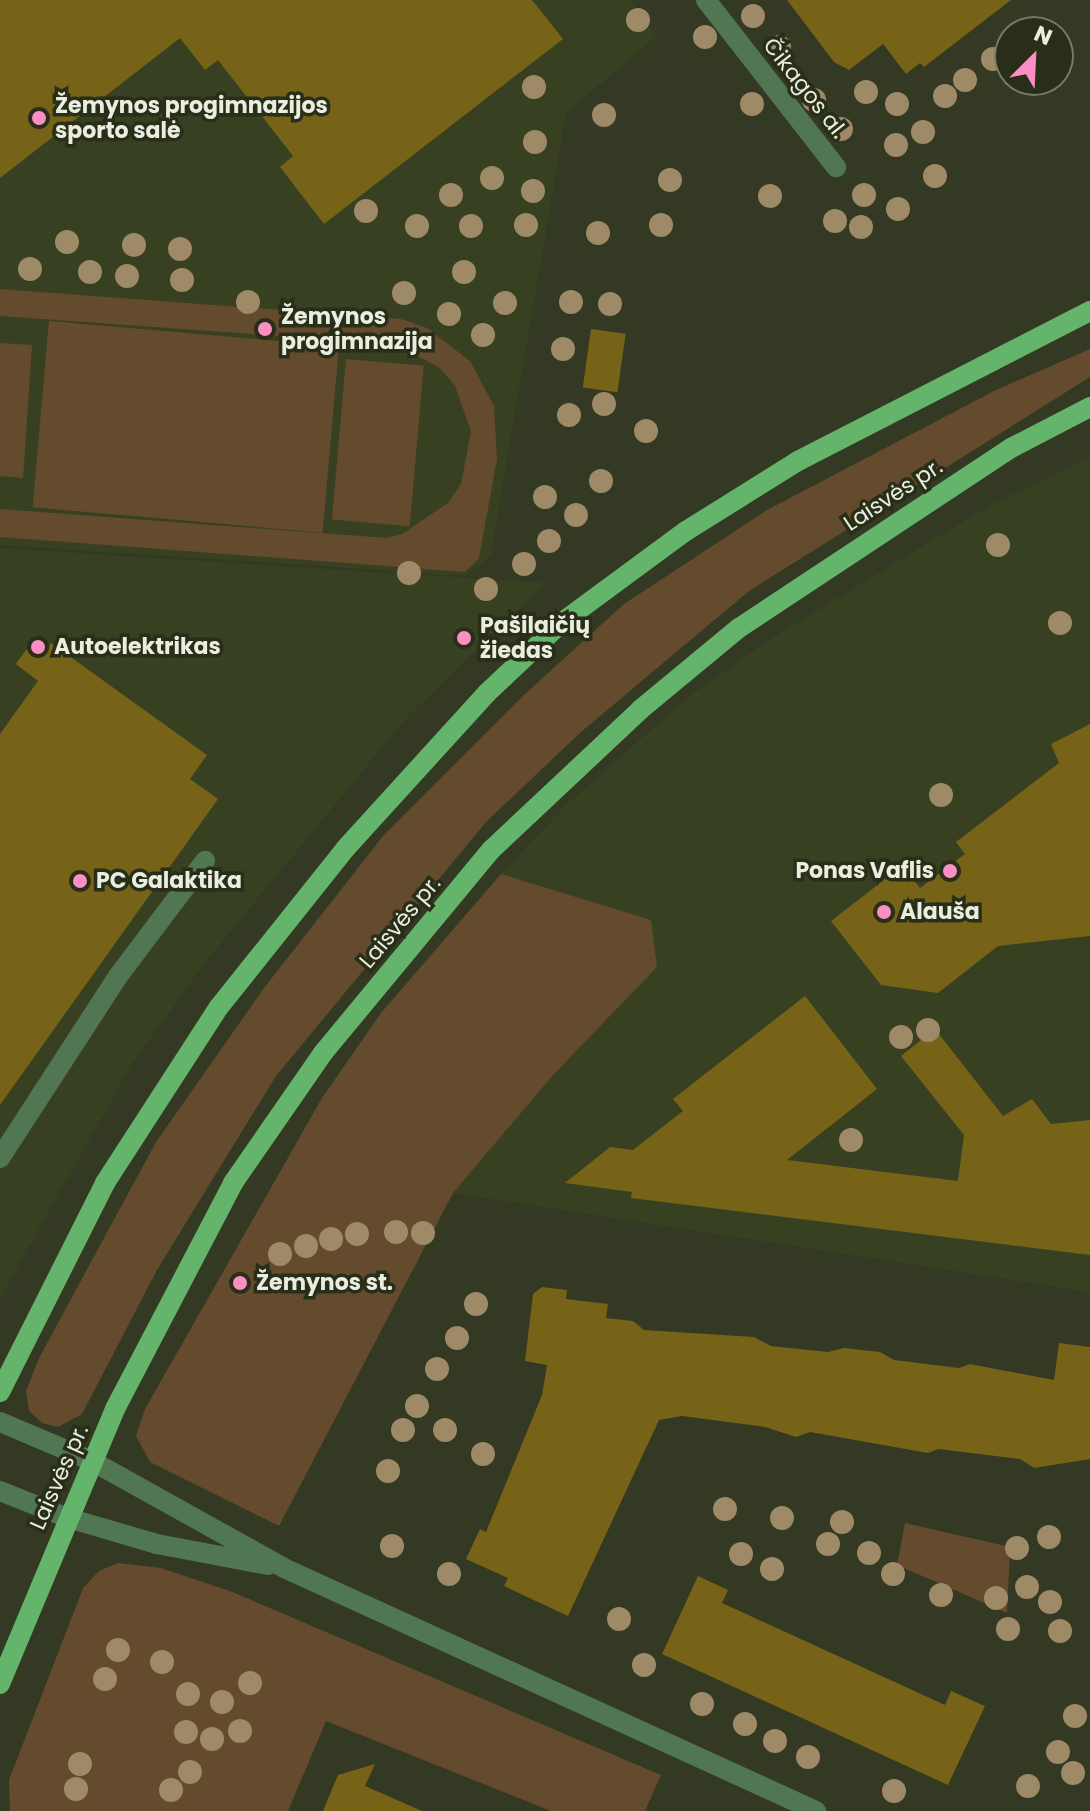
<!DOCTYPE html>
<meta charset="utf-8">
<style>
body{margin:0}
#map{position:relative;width:1090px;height:1811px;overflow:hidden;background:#333922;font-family:Poppins,sans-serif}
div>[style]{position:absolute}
.built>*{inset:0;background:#384022}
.green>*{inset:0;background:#654b2d;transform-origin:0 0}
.building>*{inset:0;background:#766317;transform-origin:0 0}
.lane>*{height:20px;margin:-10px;padding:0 10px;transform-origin:10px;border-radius:10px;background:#507652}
.street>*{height:20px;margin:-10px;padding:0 10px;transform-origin:10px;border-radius:10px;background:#507652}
.primary>*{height:20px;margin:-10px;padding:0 10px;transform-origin:10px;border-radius:10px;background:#64b46b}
.trees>*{width:24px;height:24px;margin:-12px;border-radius:50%;background:#9e8a67}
.dots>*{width:22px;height:22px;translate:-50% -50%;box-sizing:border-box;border:4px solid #292e18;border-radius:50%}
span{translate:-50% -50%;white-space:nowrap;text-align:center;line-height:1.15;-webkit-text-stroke:7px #292e18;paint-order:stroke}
.street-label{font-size:22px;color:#eaeee0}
.poi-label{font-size:22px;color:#eaeee0;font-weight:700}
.left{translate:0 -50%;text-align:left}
.right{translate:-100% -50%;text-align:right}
.north{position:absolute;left:994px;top:16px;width:80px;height:80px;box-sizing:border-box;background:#292e18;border:2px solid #767b68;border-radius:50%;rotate:24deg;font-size:22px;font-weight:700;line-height:32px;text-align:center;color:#eaeee0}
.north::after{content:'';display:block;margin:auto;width:28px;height:36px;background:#fc8fc1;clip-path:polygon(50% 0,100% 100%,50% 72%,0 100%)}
</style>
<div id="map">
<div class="built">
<i style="clip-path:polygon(0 0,630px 0,657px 36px,566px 113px,491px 555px,467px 576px,0 545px)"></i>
<i style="clip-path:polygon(1090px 458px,1090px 1292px,453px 1193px,554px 1074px,656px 967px,651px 920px,501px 874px,568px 803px,691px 695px,775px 636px,994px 503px)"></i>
<i style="clip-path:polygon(0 548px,546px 583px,408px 716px,207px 960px,132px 1064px,0 1298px)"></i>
</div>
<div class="green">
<i style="clip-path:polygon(0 289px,401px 319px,427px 328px,470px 361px,494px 406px,497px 459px,479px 558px,465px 572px,0 537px,0 509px,387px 538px,402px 534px,448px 503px,461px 484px,471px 431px,455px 386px,440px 368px,395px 344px,0 316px)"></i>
<i style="left:49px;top:321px;width:291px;height:187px;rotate:5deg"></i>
<i style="clip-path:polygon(0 343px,32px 345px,23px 478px,0 476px)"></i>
<i style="clip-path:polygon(1090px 349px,1090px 377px,749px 591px,581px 732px,486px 822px,276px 1076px,157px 1270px,82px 1414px,58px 1427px,42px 1423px,29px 1411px,26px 1391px,39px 1358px,156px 1142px,264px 988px,383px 836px,525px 694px,624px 604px,767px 510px,996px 390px)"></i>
<i style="left:346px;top:359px;width:78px;height:161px;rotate:5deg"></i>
<i style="clip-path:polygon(501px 874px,651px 920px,657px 967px,554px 1074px,453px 1193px,279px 1526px,150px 1462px,136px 1436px,145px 1409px,322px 1098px,381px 1013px)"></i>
<i style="clip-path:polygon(905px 1523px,1010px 1547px,1007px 1613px,897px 1565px)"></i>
<i style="clip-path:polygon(118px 1563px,161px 1568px,230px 1591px,661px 1775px,645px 1811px,551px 1811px,326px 1721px,288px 1811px,10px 1811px,9px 1780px,83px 1588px,99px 1571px)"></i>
</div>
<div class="building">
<i style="clip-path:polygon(0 0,532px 0,563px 39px,324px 224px,280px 167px,293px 156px,218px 60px,205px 70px,180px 38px,0 178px)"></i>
<i style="clip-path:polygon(787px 0,1011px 0,924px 67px,920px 63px,906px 74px,883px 44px,849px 70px,834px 62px)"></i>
<i style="left:591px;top:329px;width:35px;height:59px;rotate:8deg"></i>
<i style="clip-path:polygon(33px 640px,46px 650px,51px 643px,207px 755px,190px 779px,218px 799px,0 1105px,0 734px,38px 681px,16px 664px)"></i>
<i style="clip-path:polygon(1090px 724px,1090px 936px,998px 946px,938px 993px,881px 985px,831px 921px,902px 866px,920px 888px,965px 854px,956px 842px,1059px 763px,1051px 744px)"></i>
<i style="clip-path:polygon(805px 996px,877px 1089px,787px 1160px,958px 1181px,964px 1135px,901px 1056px,935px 1029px,1003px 1116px,1032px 1099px,1051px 1124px,1090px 1120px,1090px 1255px,631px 1198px,632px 1192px,565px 1183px,610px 1147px,633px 1150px,683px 1111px,673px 1099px)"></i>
<i style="clip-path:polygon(542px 1287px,567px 1290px,566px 1299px,608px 1304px,606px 1318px,633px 1321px,644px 1330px,754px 1337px,771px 1346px,828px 1352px,844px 1348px,880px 1352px,894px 1360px,959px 1368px,970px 1364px,1054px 1380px,1059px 1343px,1090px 1347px,1090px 1459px,1034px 1468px,1020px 1459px,938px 1449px,928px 1453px,810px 1432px,796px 1437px,765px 1427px,682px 1416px,659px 1420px,568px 1616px,504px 1586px,508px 1578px,466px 1559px,480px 1529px,486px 1532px,542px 1395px,547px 1365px,525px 1361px,533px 1294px)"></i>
<i style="clip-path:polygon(698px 1576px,728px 1590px,722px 1603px,945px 1705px,951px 1691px,985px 1706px,948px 1785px,662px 1654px)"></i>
<i style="clip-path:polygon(375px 1764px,365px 1786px,422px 1811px,323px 1811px,338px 1775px)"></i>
</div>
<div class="lane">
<i style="left:0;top:1158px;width:218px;rotate:-57deg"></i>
<i style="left:119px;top:975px;width:143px;rotate:-53deg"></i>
</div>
<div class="street">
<i style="left:706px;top:0;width:212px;rotate:52.1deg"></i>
<i style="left:0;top:1422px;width:100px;rotate:23deg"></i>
<i style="left:92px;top:1461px;width:220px;rotate:29.1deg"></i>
<i style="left:284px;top:1568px;width:585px;rotate:24.55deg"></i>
<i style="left:0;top:1491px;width:73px;rotate:21.7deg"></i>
<i style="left:68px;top:1518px;width:93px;rotate:16.3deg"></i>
<i style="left:157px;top:1544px;width:113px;rotate:10.7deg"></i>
</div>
<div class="primary">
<i style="left:0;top:1392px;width:234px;rotate:-63.3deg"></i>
<i style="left:105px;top:1183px;width:210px;rotate:-57.1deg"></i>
<i style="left:219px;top:1007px;width:202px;rotate:-51.4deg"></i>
<i style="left:345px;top:849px;width:211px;rotate:-47.7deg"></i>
<i style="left:487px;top:693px;width:102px;rotate:-43.4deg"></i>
<i style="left:561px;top:623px;width:155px;rotate:-36.4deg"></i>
<i style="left:686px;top:531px;width:132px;rotate:-32deg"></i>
<i style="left:798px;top:461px;width:328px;rotate:-27.2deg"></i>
<i style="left:0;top:1684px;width:298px;rotate:-67.3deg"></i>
<i style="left:115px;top:1409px;width:255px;rotate:-62.4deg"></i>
<i style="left:233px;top:1183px;width:158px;rotate:-55.3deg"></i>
<i style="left:323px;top:1053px;width:264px;rotate:-50.4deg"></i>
<i style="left:491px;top:850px;width:206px;rotate:-43.2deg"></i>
<i style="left:641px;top:709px;width:127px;rotate:-39.6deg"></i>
<i style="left:739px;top:628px;width:326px;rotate:-33.5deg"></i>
<i style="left:1011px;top:448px;width:89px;rotate:-27.4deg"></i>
</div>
<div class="trees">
<i style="left:753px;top:16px"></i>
<i style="left:638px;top:20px"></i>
<i style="left:705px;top:37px"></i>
<i style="left:779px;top:47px"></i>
<i style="left:993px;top:59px"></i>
<i style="left:965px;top:80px"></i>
<i style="left:534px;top:87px"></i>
<i style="left:866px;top:92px"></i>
<i style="left:945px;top:96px"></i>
<i style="left:814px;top:100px"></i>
<i style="left:752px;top:104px"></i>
<i style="left:897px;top:104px"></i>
<i style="left:604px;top:115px"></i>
<i style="left:841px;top:129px"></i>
<i style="left:923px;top:132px"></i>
<i style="left:535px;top:142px"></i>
<i style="left:896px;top:145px"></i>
<i style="left:935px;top:176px"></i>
<i style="left:492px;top:178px"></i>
<i style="left:670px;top:180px"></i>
<i style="left:533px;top:191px"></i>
<i style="left:451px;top:195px"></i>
<i style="left:864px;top:195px"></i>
<i style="left:770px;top:196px"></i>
<i style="left:898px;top:209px"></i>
<i style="left:366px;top:211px"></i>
<i style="left:835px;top:221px"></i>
<i style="left:526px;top:225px"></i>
<i style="left:661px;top:225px"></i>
<i style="left:417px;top:226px"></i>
<i style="left:471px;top:226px"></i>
<i style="left:861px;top:227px"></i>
<i style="left:598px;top:233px"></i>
<i style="left:67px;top:242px"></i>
<i style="left:134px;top:245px"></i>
<i style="left:180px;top:249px"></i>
<i style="left:30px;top:269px"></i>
<i style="left:90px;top:272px"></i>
<i style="left:464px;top:272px"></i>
<i style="left:127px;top:276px"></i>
<i style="left:182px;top:280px"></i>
<i style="left:404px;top:293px"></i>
<i style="left:248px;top:302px"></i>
<i style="left:571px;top:302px"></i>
<i style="left:505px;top:303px"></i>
<i style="left:610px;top:304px"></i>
<i style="left:449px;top:314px"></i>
<i style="left:483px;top:335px"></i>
<i style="left:563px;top:349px"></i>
<i style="left:604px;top:404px"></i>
<i style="left:569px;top:415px"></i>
<i style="left:646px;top:431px"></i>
<i style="left:601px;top:481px"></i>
<i style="left:545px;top:497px"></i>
<i style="left:576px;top:515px"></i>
<i style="left:549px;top:541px"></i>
<i style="left:998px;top:545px"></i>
<i style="left:524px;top:564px"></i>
<i style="left:409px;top:573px"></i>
<i style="left:486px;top:589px"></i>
<i style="left:1060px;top:623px"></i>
<i style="left:941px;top:795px"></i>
<i style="left:928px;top:1030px"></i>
<i style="left:901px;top:1037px"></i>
<i style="left:851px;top:1140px"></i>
<i style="left:396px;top:1232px"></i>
<i style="left:423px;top:1233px"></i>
<i style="left:357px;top:1234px"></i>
<i style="left:331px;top:1239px"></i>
<i style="left:306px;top:1246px"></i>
<i style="left:280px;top:1254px"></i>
<i style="left:476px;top:1304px"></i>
<i style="left:457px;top:1338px"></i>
<i style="left:437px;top:1369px"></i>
<i style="left:417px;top:1406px"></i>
<i style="left:403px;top:1430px"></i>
<i style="left:445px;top:1430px"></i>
<i style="left:483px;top:1454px"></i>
<i style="left:388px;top:1471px"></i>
<i style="left:725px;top:1509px"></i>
<i style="left:782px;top:1518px"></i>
<i style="left:842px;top:1522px"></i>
<i style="left:1049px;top:1537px"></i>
<i style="left:828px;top:1544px"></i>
<i style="left:392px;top:1546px"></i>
<i style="left:1017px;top:1548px"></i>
<i style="left:869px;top:1553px"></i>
<i style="left:741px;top:1554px"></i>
<i style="left:772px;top:1569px"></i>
<i style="left:449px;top:1574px"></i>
<i style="left:893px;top:1574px"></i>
<i style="left:1027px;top:1587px"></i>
<i style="left:941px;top:1595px"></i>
<i style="left:996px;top:1598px"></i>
<i style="left:1050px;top:1602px"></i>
<i style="left:619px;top:1619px"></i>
<i style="left:1008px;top:1629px"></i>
<i style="left:1060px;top:1631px"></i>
<i style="left:118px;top:1650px"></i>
<i style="left:162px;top:1662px"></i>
<i style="left:644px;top:1665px"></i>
<i style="left:105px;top:1679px"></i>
<i style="left:250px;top:1683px"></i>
<i style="left:188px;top:1694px"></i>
<i style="left:222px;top:1702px"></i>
<i style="left:702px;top:1704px"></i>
<i style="left:1075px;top:1716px"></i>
<i style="left:745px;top:1724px"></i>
<i style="left:240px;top:1731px"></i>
<i style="left:186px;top:1732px"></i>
<i style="left:212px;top:1739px"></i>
<i style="left:775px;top:1741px"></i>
<i style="left:1058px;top:1752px"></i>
<i style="left:808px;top:1757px"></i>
<i style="left:80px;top:1764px"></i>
<i style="left:190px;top:1772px"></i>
<i style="left:1073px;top:1773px"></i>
<i style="left:1028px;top:1786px"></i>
<i style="left:76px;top:1789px"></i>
<i style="left:171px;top:1790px"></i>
<i style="left:894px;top:1791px"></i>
</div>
<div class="dots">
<i style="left:39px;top:118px;background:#fc8fc1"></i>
<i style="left:265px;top:329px;background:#fc8fc1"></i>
<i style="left:464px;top:638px;background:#fc8fc1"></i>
<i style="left:38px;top:647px;background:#fc8fc1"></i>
<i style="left:950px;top:871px;background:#fc8fc1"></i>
<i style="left:80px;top:881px;background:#fc8fc1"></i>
<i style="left:884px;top:912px;background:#fc8fc1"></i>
<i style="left:240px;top:1283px;background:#fc8fc1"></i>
</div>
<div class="street-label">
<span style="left:805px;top:88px;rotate:52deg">Čikagos al.</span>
<span style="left:893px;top:495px;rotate:-33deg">Laisvės pr.</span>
<span style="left:400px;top:922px;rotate:-50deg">Laisvės pr.</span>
<span style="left:59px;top:1477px;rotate:-66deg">Laisvės pr.</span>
</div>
<div class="poi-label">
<span class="left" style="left:55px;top:118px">Žemynos progimnazijos<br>sporto salė</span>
<span class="left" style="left:281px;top:329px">Žemynos<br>progimnazija</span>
<span class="left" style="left:480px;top:638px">Pašilaičių<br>žiedas</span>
<span class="left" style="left:54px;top:647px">Autoelektrikas</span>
<span class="right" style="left:934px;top:871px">Ponas Vaflis</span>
<span class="left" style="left:96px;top:881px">PC Galaktika</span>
<span class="left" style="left:900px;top:912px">Alauša</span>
<span class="left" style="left:256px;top:1283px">Žemynos st.</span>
</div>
<div class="north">N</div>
</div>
